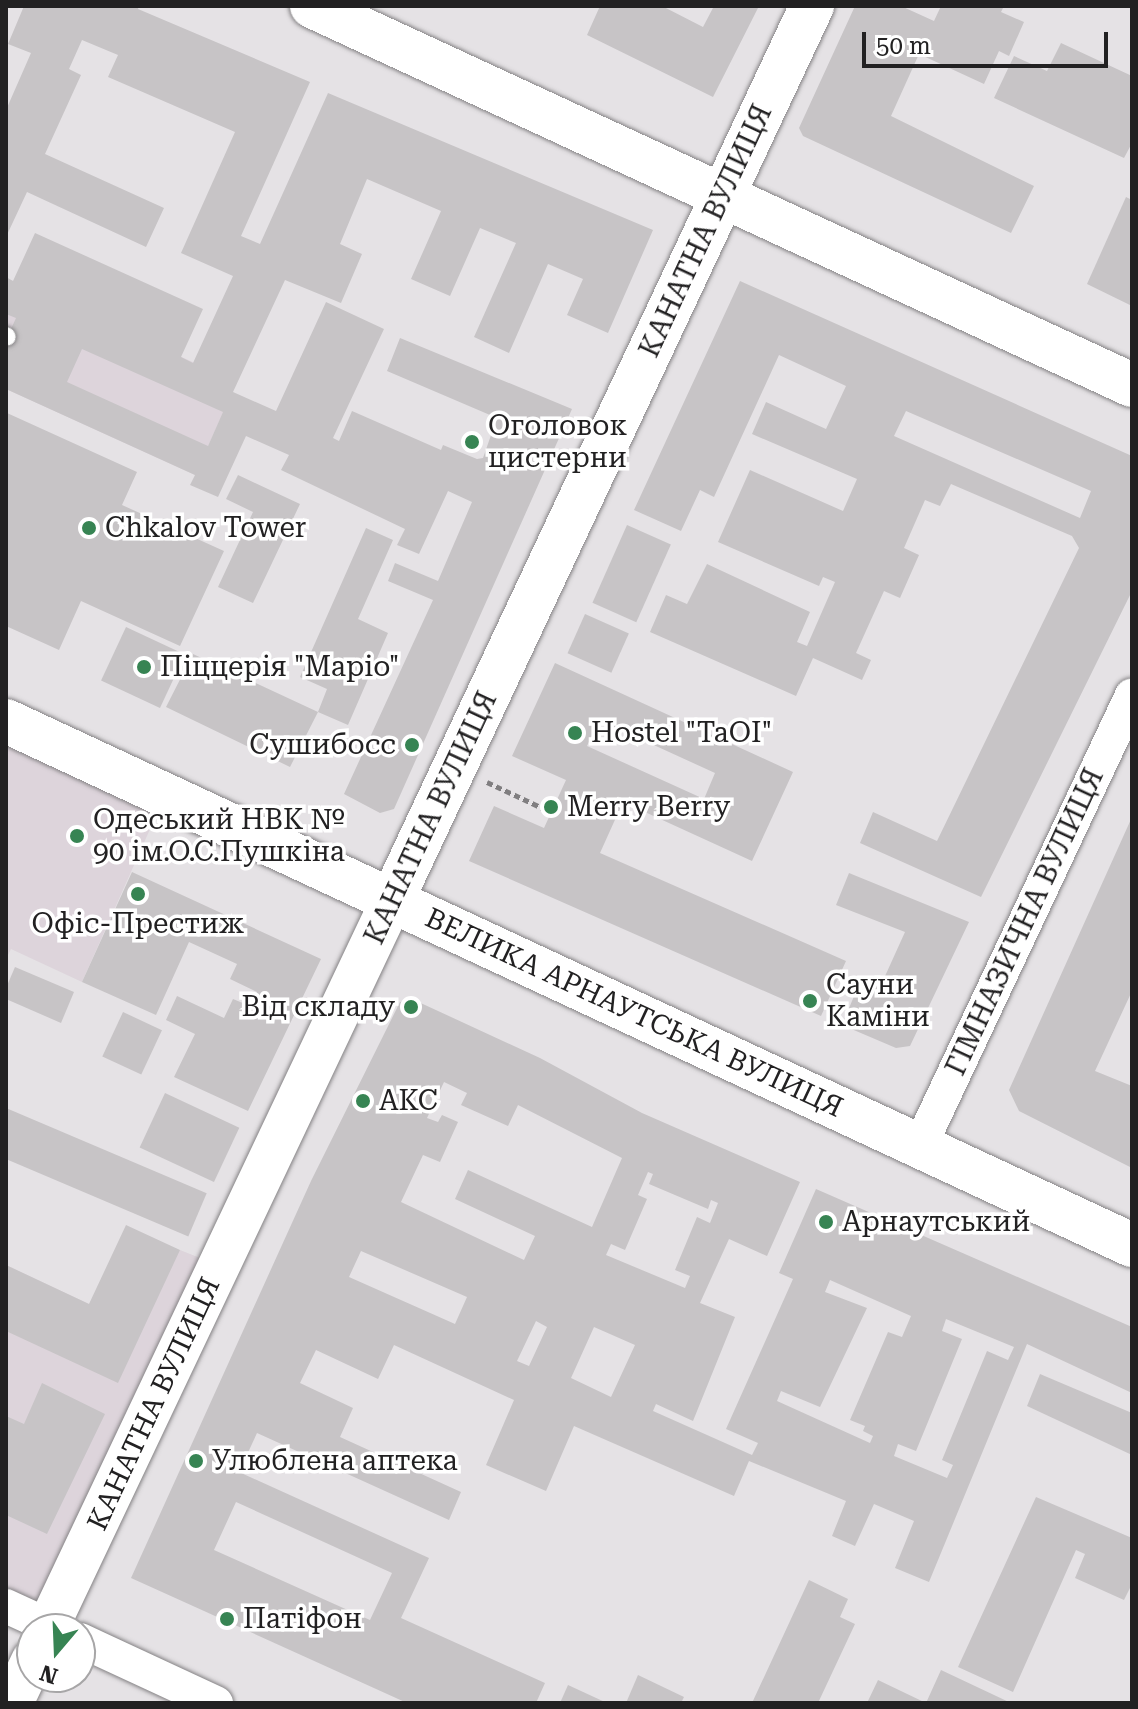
<!DOCTYPE html>
<meta charset="utf-8">
<style>
body{margin:0}
#map{position:relative;width:1138px;height:1709px;overflow:hidden;background:#e5e2e5;font-family:"Roboto Serif",serif}
div>[style]{position:absolute}
.built>*{inset:0;background:#ddd4db}
.building>*{inset:0;background:#c7c4c6;transform-origin:0 0}
.path>*{height:5px;margin-top:-2.5px;transform-origin:0;background:repeating-linear-gradient(90deg,#807e80 0 6px,transparent 0 10px)}
.roads{filter:drop-shadow(0 0 2px #848284) drop-shadow(0 0 2px #848284)}
.service>*{height:18px;margin:-9px;padding:0 9px;transform-origin:9px;border-radius:9px;background:#fff}
.minor>*{height:34px;margin:-17px;padding:0 17px;transform-origin:17px;border-radius:17px;background:#fff}
.tertiary>*{height:42px;margin:-21px;padding:0 21px;transform-origin:21px;border-radius:21px;background:#fff}
.secondary>*{height:44px;margin:-22px;padding:0 22px;transform-origin:22px;border-radius:22px;background:#fff}
.dots>*{width:22px;height:22px;translate:-50% -50%;box-sizing:border-box;border:4px solid #fff;border-radius:50%}
span{translate:-50% -50%;white-space:nowrap;text-align:center;line-height:1.15;-webkit-text-stroke:7px #fff;paint-order:stroke}
.street-label{font-size:28px;color:#222122}
.poi-label{font-size:28px;color:#222122}
.left{translate:0 -50%;text-align:left}
.right{translate:-100% -50%;text-align:right}
.frame{position:absolute;inset:0;border:8px solid #222122;pointer-events:none}
.north{position:absolute;left:16px;top:1613px;width:80px;height:80px;box-sizing:border-box;background:#fff;border:2px solid #a7a6a7;border-radius:50%;rotate:199deg;font-size:22px;font-weight:700;line-height:32px;text-align:center;color:#222122}
.north::after{content:'';display:block;margin:auto;width:28px;height:36px;background:#378453;clip-path:polygon(50% 0,100% 100%,50% 72%,0 100%)}
.scale{position:absolute;left:862px;top:32px;width:246px;height:36px;box-sizing:border-box;border:4px solid #222122;border-top:0;padding-left:10px;font-size:24px;line-height:28px;white-space:nowrap;color:#222122;-webkit-text-stroke:6px #fff;paint-order:stroke}
</style>
<div id="map">
<div class="built">
<i style="clip-path:polygon(6px 278px,237px 382px,195px 475px,6px 389px)"></i>
<i style="clip-path:polygon(6px 730px,163px 800px,82px 982px,11px 949px,6px 959px)"></i>
<i style="clip-path:polygon(180px 1250px,215px 1264px,49px 1621px,6px 1601px,6px 1265px,89px 1304px)"></i>
</div>
<div class="building">
<i style="clip-path:polygon(evenodd,24px 6px,139px 6px,138px 9px,310px 82px,241px 236px,260px 244px,328px 93px,653px 230px,608px 333px,567px 315px,583px 279px,548px 264px,509px 353px,474px 337px,516px 243px,480px 228px,450px 296px,411px 279px,441px 211px,367px 179px,340px 244px,362px 254px,341px 303px,285px 280px,233px 392px,276px 411px,326px 302px,384px 329px,333px 438px,339px 441px,352px 411px,441px 450px,443px 445px,477px 459px,483px 458px,497px 418px,387px 371px,400px 338px,572px 409px,394px 809px,380px 813px,344px 794px,433px 600px,388px 581px,395px 563px,438px 581px,472px 502px,448px 491px,419px 554px,397px 545px,405px 529px,281px 470px,289px 455px,246px 436px,218px 497px,190px 485px,195px 475px,6px 389px,6px 340px,16px 318px,6px 314px,6px 277px,13px 281px,35px 233px,203px 309px,181px 357px,193px 363px,233px 276px,181px 253px,235px 132px,108px 77px,118px 55px,82px 40px,69px 69px,81px 75px,45px 154px,164px 208px,146px 247px,27px 192px,6px 237px,6px 110px,31px 53px,8px 44px,24px 6px,82px 349px,223px 412px,208px 446px,67px 382px,82px 349px)"></i>
<i style="clip-path:polygon(600px 6px,662px 6px,703px 27px,714px 6px,759px 6px,713px 97px,587px 35px)"></i>
<i style="clip-path:polygon(855px 6px,901px 6px,934px 21px,941px 6px,1004px 6px,1001px 12px,1024px 22px,1009px 56px,999px 51px,984px 84px,919px 54px,891px 116px,1034px 186px,1011px 233px,803px 136px,799px 128px)"></i>
<i style="clip-path:polygon(1061px 43px,1132px 76px,1132px 143px,1124px 158px,994px 98px,1014px 56px,1047px 71px)"></i>
<i style="clip-path:polygon(1126px 197px,1132px 200px,1132px 306px,1087px 284px)"></i>
<i style="clip-path:polygon(evenodd,740px 281px,1132px 456px,1132px 591px,981px 897px,860px 843px,873px 812px,937px 841px,1079px 548px,1072px 536px,951px 484px,940px 506px,925px 500px,904px 548px,919px 555px,900px 598px,884px 591px,856px 653px,871px 660px,862px 680px,813px 658px,796px 696px,650px 632px,666px 595px,687px 604px,707px 564px,810px 612px,797px 642px,807px 646px,835px 582px,823px 577px,819px 586px,718px 542px,750px 470px,843px 511px,857px 479px,752px 434px,766px 402px,826px 429px,846px 386px,779px 355px,714px 497px,700px 490px,681px 531px,634px 510px,740px 281px,906px 411px,1091px 491px,1080px 518px,894px 436px,906px 411px)"></i>
<i style="clip-path:polygon(7px 413px,137px 472px,122px 505px,224px 551px,180px 646px,81px 601px,59px 650px,6px 626px)"></i>
<i style="clip-path:polygon(238px 475px,300px 504px,253px 603px,218px 587px,253px 512px,226px 499px)"></i>
<i style="left:627px;top:525px;width:48px;height:85px;rotate:24deg"></i>
<i style="clip-path:polygon(366px 528px,393px 540px,358px 619px,388px 633px,348px 725px,318px 712px,290px 767px,166px 707px,193px 654px,318px 712px,327px 689px,300px 677px)"></i>
<i style="left:585px;top:614px;width:48px;height:43px;rotate:24deg"></i>
<i style="left:126px;top:627px;width:65px;height:59px;rotate:25deg"></i>
<i style="clip-path:polygon(evenodd,555px 663px,793px 772px,752px 861px,623px 802px,600px 853px,846px 961px,821px 1016px,469px 861px,494px 806px,544px 828px,566px 780px,512px 756px,555px 663px,599px 720px,715px 773px,704px 799px,587px 746px,599px 720px)"></i>
<i style="clip-path:polygon(1132px 817px,1132px 991px,1095px 1071px,1132px 1086px,1132px 1168px,1019px 1111px,1009px 1090px)"></i>
<i style="clip-path:polygon(132px 872px,321px 959px,248px 1111px,174px 1077px,195px 1034px,166px 1020px,177px 996px,224px 1018px,233px 999px,250px 1006px,257px 992px,230px 979px,237px 964px,189px 942px,156px 1015px,82px 982px)"></i>
<i style="clip-path:polygon(849px 873px,969px 922px,910px 1046px,896px 1048px,842px 1025px,862px 977px,881px 985px,905px 932px,836px 905px)"></i>
<i style="clip-path:polygon(15px 967px,74px 992px,61px 1023px,6px 999px,6px 988px)"></i>
<i style="clip-path:polygon(evenodd,412px 999px,540px 1058px,642px 1113px,800px 1182px,767px 1256px,729px 1239px,700px 1303px,735px 1317px,693px 1421px,656px 1404px,653px 1411px,752px 1455px,758px 1443px,726px 1429px,793px 1279px,779px 1273px,816px 1189px,1132px 1327px,1132px 1393px,1027px 1344px,929px 1582px,895px 1568px,914px 1521px,874px 1504px,855px 1546px,832px 1536px,846px 1501px,749px 1461px,734px 1496px,574px 1426px,546px 1491px,486px 1465px,514px 1400px,394px 1345px,378px 1379px,316px 1350px,300px 1383px,353px 1408px,340px 1437px,461px 1492px,449px 1520px,257px 1433px,239px 1472px,429px 1558px,401px 1618px,545px 1683px,536px 1703px,407px 1703px,131px 1578px,311px 1181px,400px 1002px,412px 999px,444px 1082px,467px 1093px,461px 1105px,508px 1126px,518px 1105px,622px 1158px,592px 1227px,468px 1170px,455px 1199px,535px 1236px,524px 1260px,401px 1202px,423px 1155px,440px 1162px,458px 1122px,442px 1115px,438px 1122px,427px 1118px,444px 1082px,412px 999px,648px 1172px,653px 1174px,649px 1184px,708px 1209px,711px 1200px,718px 1203px,710px 1223px,697px 1217px,675px 1270px,690px 1276px,685px 1288px,606px 1255px,611px 1244px,625px 1250px,647px 1199px,638px 1195px,648px 1172px,412px 999px,361px 1251px,467px 1297px,455px 1324px,349px 1277px,361px 1251px,412px 999px,830px 1280px,911px 1316px,902px 1337px,888px 1332px,850px 1420px,865px 1426px,863px 1431px,873px 1436px,870px 1443px,777px 1401px,781px 1391px,820px 1407px,867px 1308px,825px 1292px,830px 1280px,412px 999px,946px 1319px,1014px 1347px,1008px 1360px,987px 1351px,942px 1460px,953px 1465px,947px 1478px,894px 1456px,898px 1444px,916px 1451px,962px 1339px,942px 1331px,946px 1319px,412px 999px,536px 1321px,547px 1327px,529px 1366px,517px 1361px,536px 1321px,412px 999px,594px 1327px,635px 1345px,611px 1397px,571px 1378px,594px 1327px,412px 999px,236px 1502px,392px 1573px,370px 1620px,214px 1550px,236px 1502px)"></i>
<i style="left:123px;top:1012px;width:43px;height:49px;rotate:25deg"></i>
<i style="left:165px;top:1093px;width:82px;height:60px;rotate:25deg"></i>
<i style="left:6px;top:1108px;width:218px;height:47px;rotate:23deg"></i>
<i style="clip-path:polygon(126px 1225px,180px 1250px,118px 1383px,6px 1331px,6px 1265px,89px 1304px)"></i>
<i style="clip-path:polygon(1040px 1374px,1132px 1413px,1132px 1455px,1027px 1406px)"></i>
<i style="clip-path:polygon(42px 1383px,105px 1414px,47px 1534px,6px 1515px,6px 1416px,24px 1424px)"></i>
<i style="clip-path:polygon(1036px 1497px,1132px 1538px,1132px 1584px,1124px 1600px,1075px 1578px,1085px 1554px,1076px 1550px,1013px 1692px,958px 1667px)"></i>
<i style="clip-path:polygon(809px 1580px,848px 1599px,840px 1617px,855px 1624px,818px 1703px,752px 1703px)"></i>
<i style="clip-path:polygon(941px 1670px,1011px 1703px,867px 1703px,878px 1680px,926px 1703px)"></i>
<i style="clip-path:polygon(638px 1675px,684px 1697px,681px 1703px,626px 1703px)"></i>
<i style="clip-path:polygon(568px 1685px,607px 1703px,560px 1703px)"></i>
</div>
<div class="path">
<i style="left:487px;top:782px;width:71px;rotate:25.1deg"></i>
</div>
<div class="roads">
<div class="service">
<i style="left:6px;top:336px;width:1px;rotate:45deg"></i>
</div>
<div class="minor">
<i style="left:919px;top:1148px;width:500px;rotate:-64.8deg"></i>
<i style="left:6px;top:1606px;width:55px;rotate:24.7deg"></i>
<i style="left:80px;top:1640px;width:150px;rotate:24.9deg"></i>
</div>
<div class="tertiary">
<i style="left:47px;top:1629px;width:809px;rotate:-64.67deg"></i>
<i style="left:12px;top:1703px;width:47px;rotate:-64.5deg"></i>
</div>
<div class="secondary">
<i style="left:312px;top:6px;width:903px;rotate:24.81deg"></i>
<i style="left:6px;top:721px;width:1242px;rotate:24.96deg"></i>
<i style="left:393px;top:898px;width:986px;rotate:-64.84deg"></i>
</div>
</div>
<div class="dots">
<i style="left:472px;top:442px;background:#378453"></i>
<i style="left:89px;top:528px;background:#378453"></i>
<i style="left:144px;top:667px;background:#378453"></i>
<i style="left:575px;top:733px;background:#378453"></i>
<i style="left:412px;top:745px;background:#378453"></i>
<i style="left:551px;top:807px;background:#378453"></i>
<i style="left:77px;top:836px;background:#378453"></i>
<i style="left:138px;top:894px;background:#378453"></i>
<i style="left:810px;top:1001px;background:#378453"></i>
<i style="left:411px;top:1007px;background:#378453"></i>
<i style="left:363px;top:1101px;background:#378453"></i>
<i style="left:826px;top:1222px;background:#378453"></i>
<i style="left:196px;top:1461px;background:#378453"></i>
<i style="left:227px;top:1619px;background:#378453"></i>
</div>
<div class="street-label">
<span style="left:706px;top:231px;rotate:-65deg">КАНАТНА ВУЛИЦЯ</span>
<span style="left:431px;top:818px;rotate:-65deg">КАНАТНА ВУЛИЦЯ</span>
<span style="left:1025px;top:922px;rotate:-65deg">ГІМНАЗИЧНА ВУЛИЦЯ</span>
<span style="left:634px;top:1013px;rotate:25deg">ВЕЛИКА АРНАУТСЬКА ВУЛИЦЯ</span>
<span style="left:154px;top:1404px;rotate:-65deg">КАНАТНА ВУЛИЦЯ</span>
</div>
<div class="poi-label">
<span class="left" style="left:488px;top:442px">Оголовок<br>цистерни</span>
<span class="left" style="left:105px;top:528px">Chkalov Tower</span>
<span class="left" style="left:160px;top:667px">Піццерія "Маріо"</span>
<span class="left" style="left:591px;top:733px">Hostel "TaOI"</span>
<span class="right" style="left:396px;top:745px">Сушибосс</span>
<span class="left" style="left:567px;top:807px">Merry Berry</span>
<span class="left" style="left:93px;top:836px">Одеський НВК №<br>90 ім.О.С.Пушкіна</span>
<span style="left:138px;top:924px">Офіс-Престиж</span>
<span class="left" style="left:826px;top:1001px">Сауни<br>Каміни</span>
<span class="right" style="left:395px;top:1007px">Від складу</span>
<span class="left" style="left:379px;top:1101px">АКС</span>
<span class="left" style="left:842px;top:1222px">Арнаутський</span>
<span class="left" style="left:212px;top:1461px">Улюблена аптека</span>
<span class="left" style="left:243px;top:1619px">Патiфон</span>
</div>
<div class="frame"></div>
<div class="north">N</div>
<div class="scale">50 m</div>
</div>
